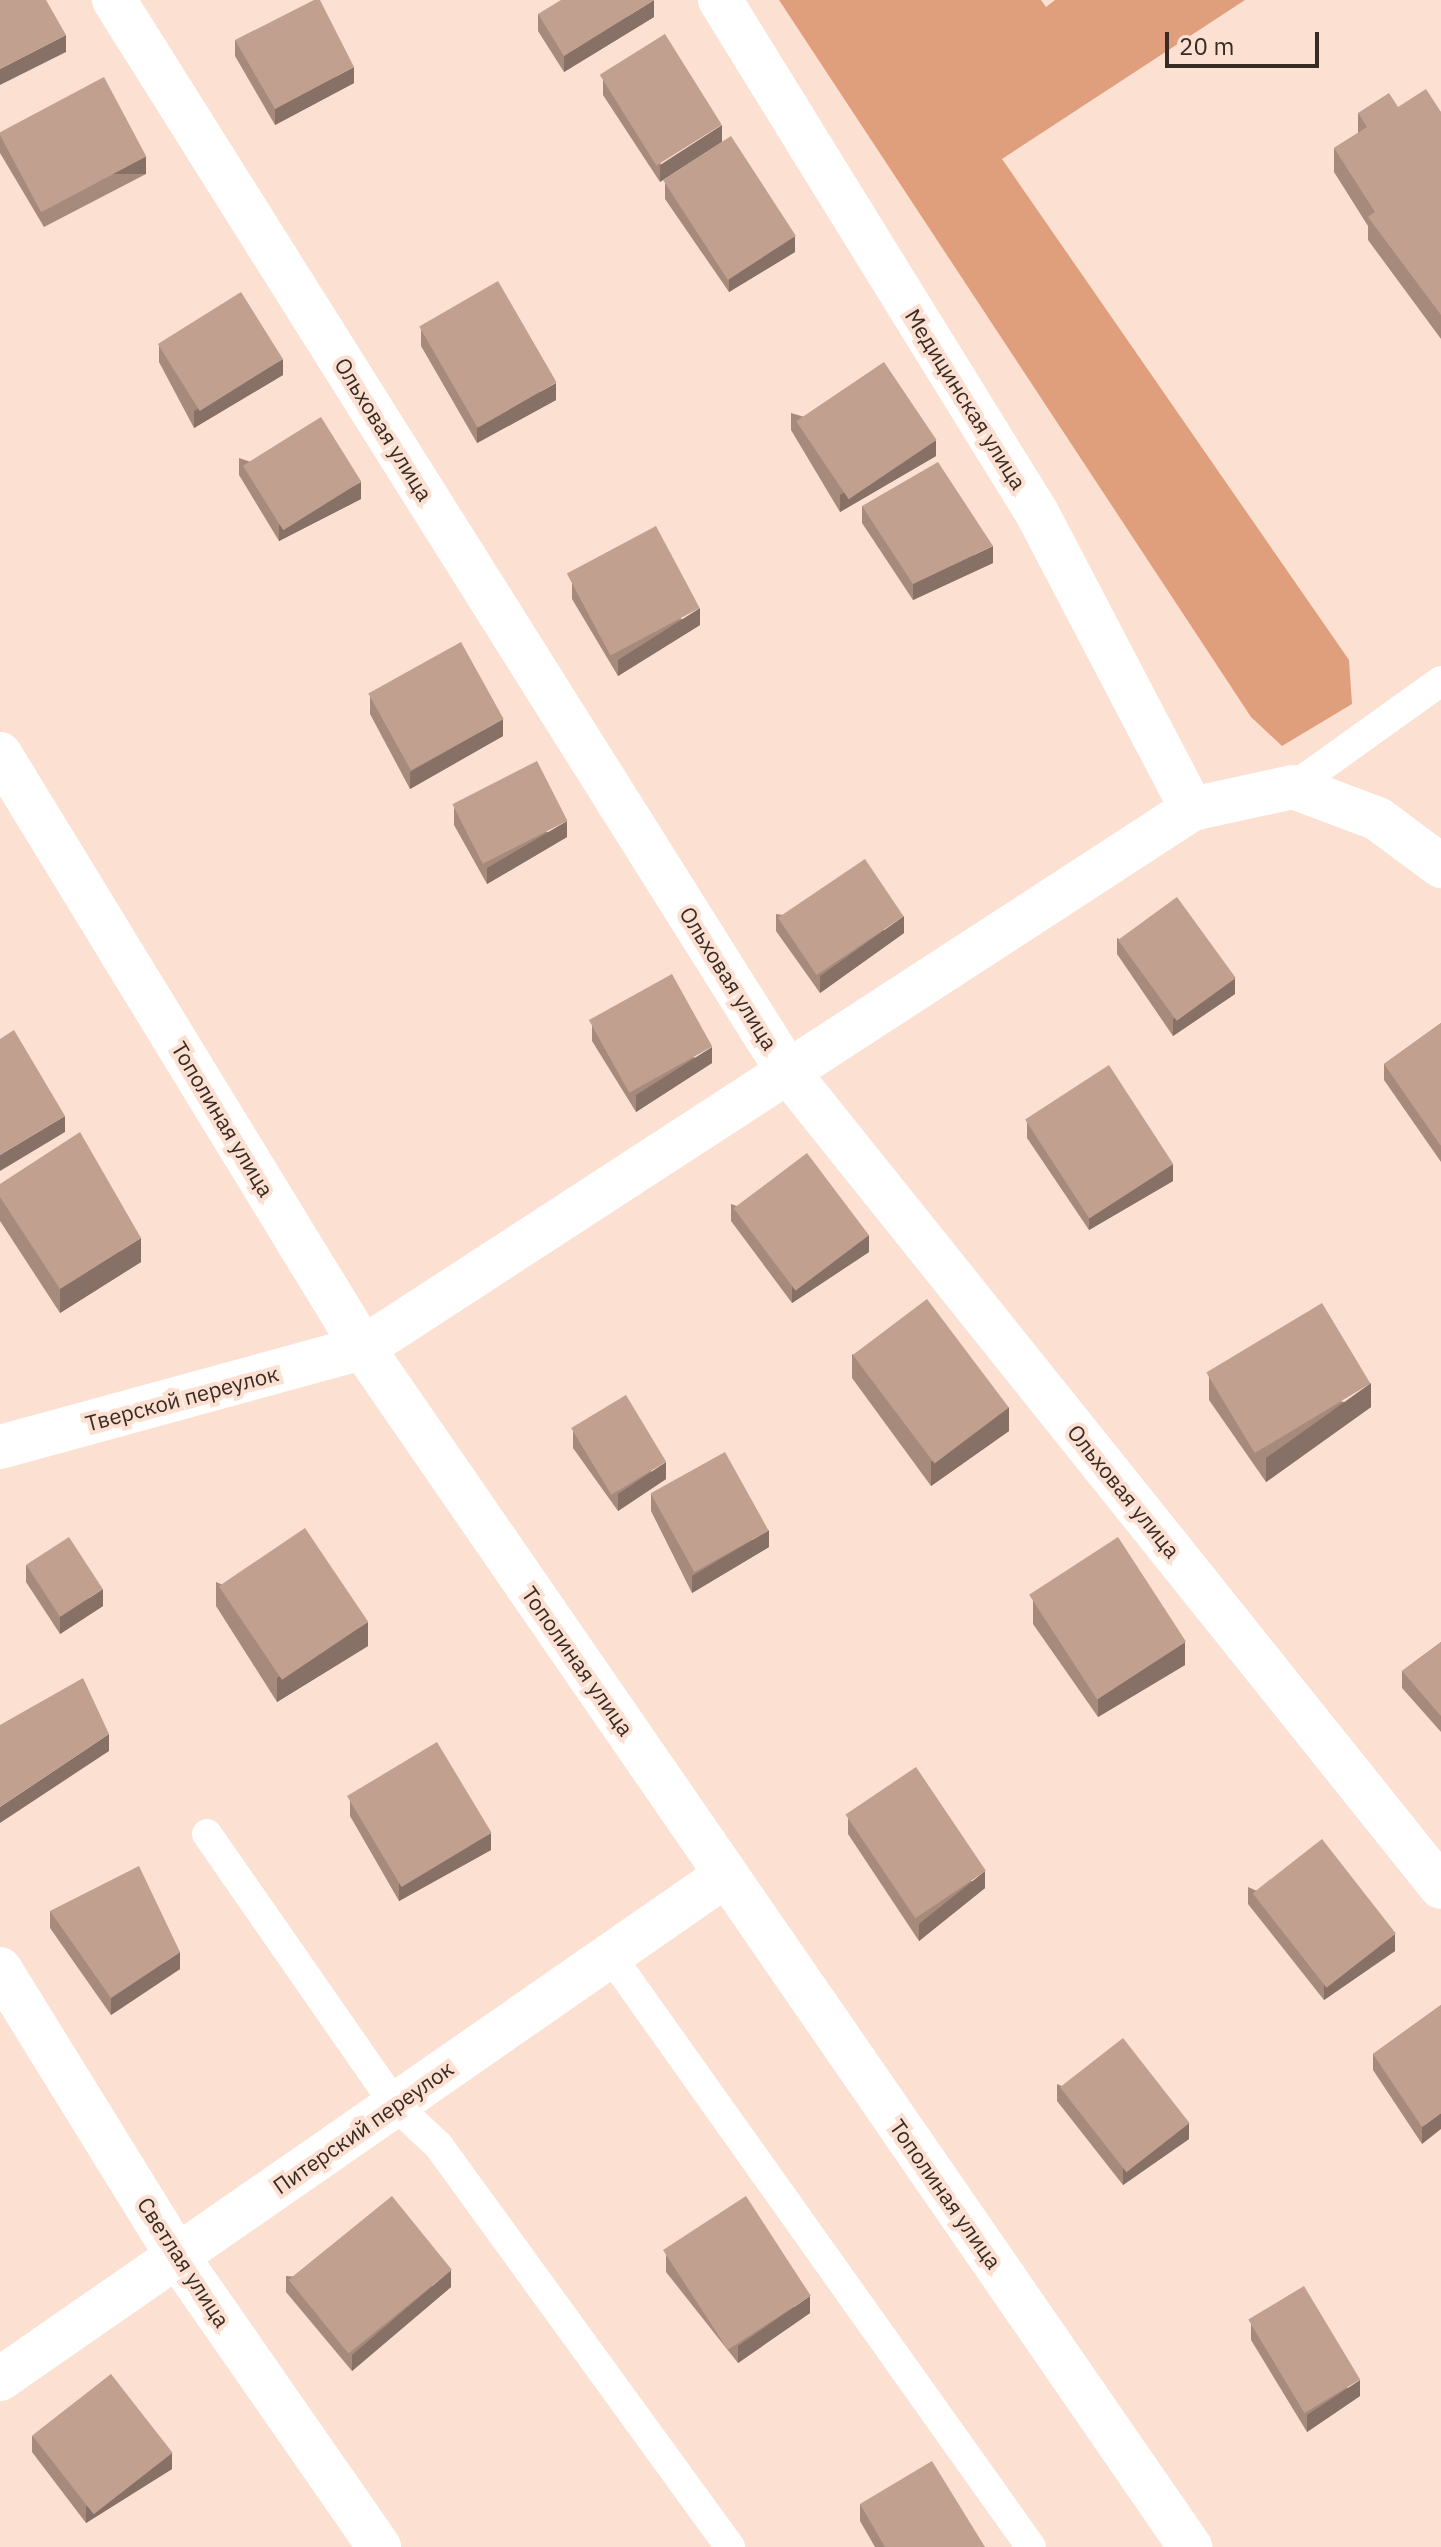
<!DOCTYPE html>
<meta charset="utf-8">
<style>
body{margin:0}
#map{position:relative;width:1441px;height:2547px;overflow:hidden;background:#fce0d2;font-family:"IBM Plex Sans",sans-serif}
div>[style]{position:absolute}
.forest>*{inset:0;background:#e09f7c}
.service>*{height:30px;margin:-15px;padding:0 15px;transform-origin:15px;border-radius:15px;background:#fff}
.minor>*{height:44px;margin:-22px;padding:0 22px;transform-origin:22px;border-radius:22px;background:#fff}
.tertiary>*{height:44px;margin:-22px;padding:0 22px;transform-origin:22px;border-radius:22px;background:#fff}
.wall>*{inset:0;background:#a68a7c}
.shaded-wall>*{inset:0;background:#877065;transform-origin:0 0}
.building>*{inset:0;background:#c1a090;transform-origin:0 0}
span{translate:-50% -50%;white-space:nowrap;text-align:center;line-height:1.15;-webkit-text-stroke:8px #fce0d2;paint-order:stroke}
.street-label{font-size:22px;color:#382b24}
.scale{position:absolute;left:1165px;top:32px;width:154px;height:36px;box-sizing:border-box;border:4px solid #382b24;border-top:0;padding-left:10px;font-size:24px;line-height:28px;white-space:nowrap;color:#382b24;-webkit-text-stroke:6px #fce0d2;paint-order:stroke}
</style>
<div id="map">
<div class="forest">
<i style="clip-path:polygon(779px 0,1041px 0,1046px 7px,1055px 0,1245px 0,1002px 159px,1349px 660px,1352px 704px,1282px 746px,1251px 717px)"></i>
</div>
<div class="service">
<i style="left:1293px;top:787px;width:182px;rotate:-35.6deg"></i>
<i style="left:207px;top:1834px;width:330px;rotate:55.2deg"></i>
<i style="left:395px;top:2105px;width:59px;rotate:42.9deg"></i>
<i style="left:438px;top:2145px;width:497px;rotate:54deg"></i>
<i style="left:610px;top:1955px;width:726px;rotate:54.58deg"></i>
</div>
<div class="minor">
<i style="left:114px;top:0;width:1266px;rotate:57.84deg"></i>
<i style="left:788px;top:1072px;width:1044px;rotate:51.3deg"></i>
<i style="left:720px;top:0;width:603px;rotate:58.29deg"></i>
<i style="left:1037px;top:513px;width:334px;rotate:62.4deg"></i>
<i style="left:0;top:754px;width:696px;rotate:58.57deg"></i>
<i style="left:363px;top:1348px;width:989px;rotate:-33.03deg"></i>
<i style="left:1192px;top:809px;width:103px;rotate:-12.3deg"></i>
<i style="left:1293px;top:787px;width:91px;rotate:20.6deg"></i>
<i style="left:1378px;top:819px;width:79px;rotate:36.7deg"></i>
<i style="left:0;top:1969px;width:337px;rotate:58.3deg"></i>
<i style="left:177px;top:2256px;width:354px;rotate:55.2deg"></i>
<i style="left:0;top:2379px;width:884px;rotate:-34.77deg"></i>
</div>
<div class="tertiary">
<i style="left:0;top:1447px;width:376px;rotate:-15.3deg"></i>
<i style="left:363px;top:1348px;width:1457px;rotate:55.4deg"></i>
</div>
<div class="wall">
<i style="clip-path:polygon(538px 14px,654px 17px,564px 72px,538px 31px)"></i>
<i style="clip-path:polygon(665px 34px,660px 182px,603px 95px,603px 79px)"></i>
<i style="clip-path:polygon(235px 40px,354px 83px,275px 125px,235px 56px)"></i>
<i style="clip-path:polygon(1398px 107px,1441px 112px,1441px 339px,1368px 240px,1368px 226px,1334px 172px,1334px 148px,1358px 133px,1358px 113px)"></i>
<i style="clip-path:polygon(0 135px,146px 174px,44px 227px,0 153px)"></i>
<i style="clip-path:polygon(665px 183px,795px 252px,729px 292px,665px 199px)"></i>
<i style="clip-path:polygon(421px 330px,556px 400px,477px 443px,421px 346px)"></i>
<i style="clip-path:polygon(159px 345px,283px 375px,194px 428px,159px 362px)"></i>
<i style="clip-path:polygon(791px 413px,936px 456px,840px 512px,791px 430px)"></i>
<i style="clip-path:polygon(239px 458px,361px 499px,279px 541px,239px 475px)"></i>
<i style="clip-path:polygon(862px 506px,993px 563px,913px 600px,862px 523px)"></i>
<i style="clip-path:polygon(572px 582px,700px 625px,618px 676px,572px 599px)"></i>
<i style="clip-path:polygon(370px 697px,503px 736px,410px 789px,370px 714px)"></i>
<i style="clip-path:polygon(454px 808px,567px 837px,487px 884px,454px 825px)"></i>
<i style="clip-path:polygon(776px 914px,904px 933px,820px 993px,776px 931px)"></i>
<i style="clip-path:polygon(1117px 938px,1235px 994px,1173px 1036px,1117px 954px)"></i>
<i style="clip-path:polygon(1441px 1023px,1441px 1162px,1384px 1080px,1384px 1064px)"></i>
<i style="clip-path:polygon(592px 1025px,712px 1063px,636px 1112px,592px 1041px)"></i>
<i style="clip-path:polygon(1027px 1122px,1173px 1181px,1089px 1230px,1027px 1138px)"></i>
<i style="clip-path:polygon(0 1184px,141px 1262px,60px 1313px,0 1221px)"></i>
<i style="clip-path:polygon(731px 1204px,869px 1252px,792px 1303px,731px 1221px)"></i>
<i style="clip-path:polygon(852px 1354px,1009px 1431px,931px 1486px,852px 1378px)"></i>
<i style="clip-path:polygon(1209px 1376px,1371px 1407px,1266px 1482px,1209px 1400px)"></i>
<i style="clip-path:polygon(573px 1431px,666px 1479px,618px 1511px,573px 1448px)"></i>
<i style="clip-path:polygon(651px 1494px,769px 1547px,692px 1593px,651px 1511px)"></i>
<i style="clip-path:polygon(26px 1565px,103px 1606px,60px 1634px,26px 1582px)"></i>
<i style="clip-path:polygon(216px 1582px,368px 1646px,277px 1702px,216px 1606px)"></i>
<i style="clip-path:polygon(1033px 1600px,1185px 1665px,1098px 1717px,1033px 1624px)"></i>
<i style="clip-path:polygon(1441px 1642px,1441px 1732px,1402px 1688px,1402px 1671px)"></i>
<i style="clip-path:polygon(350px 1800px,491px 1850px,399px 1901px,350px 1816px)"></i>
<i style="clip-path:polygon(848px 1818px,985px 1888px,919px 1941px,848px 1834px)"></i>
<i style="clip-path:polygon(1248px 1887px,1395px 1951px,1324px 2000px,1248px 1904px)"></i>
<i style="clip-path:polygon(50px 1911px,180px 1969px,111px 2015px,50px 1928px)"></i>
<i style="clip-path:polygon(1441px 2005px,1422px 2144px,1373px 2070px,1373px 2054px)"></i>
<i style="clip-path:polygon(1057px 2084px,1189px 2139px,1123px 2185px,1057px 2101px)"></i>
<i style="clip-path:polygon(666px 2255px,810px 2313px,738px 2363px,666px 2272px)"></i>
<i style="clip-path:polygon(286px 2276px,451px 2287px,352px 2371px,286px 2292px)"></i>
<i style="clip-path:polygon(1251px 2323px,1360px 2396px,1307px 2432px,1251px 2340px)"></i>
<i style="clip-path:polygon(32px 2436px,172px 2469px,86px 2523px,32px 2452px)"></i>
<i style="clip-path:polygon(860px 2504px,985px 2547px,875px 2547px,860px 2521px)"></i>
</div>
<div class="shaded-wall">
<i style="clip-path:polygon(654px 0,654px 17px,564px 72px,564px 56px)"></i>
<i style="clip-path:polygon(66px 35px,66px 52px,0 85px,0 69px)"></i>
<i style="clip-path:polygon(354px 67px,354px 83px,275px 125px,275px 109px)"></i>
<i style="clip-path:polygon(722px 125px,722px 142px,660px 182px,660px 165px)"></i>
<i style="left:146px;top:157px;width:17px;height:115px;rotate:90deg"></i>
<i style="clip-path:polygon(795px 236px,795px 252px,729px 292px,729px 276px)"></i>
<i style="clip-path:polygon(283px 359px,283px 375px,194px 428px,194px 411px)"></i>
<i style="clip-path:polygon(556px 383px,556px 400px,477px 443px,477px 427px)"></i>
<i style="clip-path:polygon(936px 440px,936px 456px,840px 512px,840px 495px)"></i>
<i style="clip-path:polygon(361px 482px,361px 499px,279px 541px,279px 525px)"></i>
<i style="clip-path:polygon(993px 546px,993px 563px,913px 600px,913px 584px)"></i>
<i style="clip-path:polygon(700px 608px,700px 625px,618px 676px,618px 660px)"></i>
<i style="clip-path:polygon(503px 719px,503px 736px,410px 789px,410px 772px)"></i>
<i style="clip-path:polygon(567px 821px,567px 837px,487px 884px,487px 868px)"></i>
<i style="clip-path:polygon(904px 916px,904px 933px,820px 993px,820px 976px)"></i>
<i style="clip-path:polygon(1235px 978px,1235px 994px,1173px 1036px,1173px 1019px)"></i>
<i style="clip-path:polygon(712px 1047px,712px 1063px,636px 1112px,636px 1095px)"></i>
<i style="clip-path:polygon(65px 1116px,65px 1132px,0 1171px,0 1155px)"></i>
<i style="clip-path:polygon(1173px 1164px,1173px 1181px,1089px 1230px,1089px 1213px)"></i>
<i style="clip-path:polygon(869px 1235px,869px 1252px,792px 1303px,792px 1286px)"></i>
<i style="clip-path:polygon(141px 1238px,141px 1262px,60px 1313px,60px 1289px)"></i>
<i style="clip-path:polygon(1371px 1383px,1371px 1407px,1266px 1482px,1266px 1458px)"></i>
<i style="clip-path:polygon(1009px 1407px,1009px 1431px,931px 1486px,931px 1462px)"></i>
<i style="clip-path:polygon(666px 1462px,666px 1479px,618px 1511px,618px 1494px)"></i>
<i style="clip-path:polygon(769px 1530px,769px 1547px,692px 1593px,692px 1576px)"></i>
<i style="clip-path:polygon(103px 1589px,103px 1606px,60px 1634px,60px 1617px)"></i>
<i style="clip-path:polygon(368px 1622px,368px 1646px,277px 1702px,277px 1678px)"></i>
<i style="clip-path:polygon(1185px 1642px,1185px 1665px,1098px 1717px,1098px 1693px)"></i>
<i style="clip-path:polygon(109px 1734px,109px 1751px,0 1823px,0 1807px)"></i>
<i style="clip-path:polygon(491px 1833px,491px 1850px,399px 1901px,399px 1884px)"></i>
<i style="clip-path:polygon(985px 1871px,985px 1888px,919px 1941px,919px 1924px)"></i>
<i style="clip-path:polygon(1395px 1934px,1395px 1951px,1324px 2000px,1324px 1983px)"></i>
<i style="clip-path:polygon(180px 1952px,180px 1969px,111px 2015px,111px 1998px)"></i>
<i style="clip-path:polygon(1441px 2113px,1441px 2129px,1422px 2144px,1422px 2127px)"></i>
<i style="clip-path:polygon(1189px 2123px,1189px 2139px,1123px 2185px,1123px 2168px)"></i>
<i style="clip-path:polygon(451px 2270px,451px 2287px,352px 2371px,352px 2355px)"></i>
<i style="clip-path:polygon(810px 2296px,810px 2313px,738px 2363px,738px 2346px)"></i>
<i style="clip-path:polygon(1360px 2380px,1360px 2396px,1307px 2432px,1307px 2415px)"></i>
<i style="clip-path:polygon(172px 2453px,172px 2469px,86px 2523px,86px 2507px)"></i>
</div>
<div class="building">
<i style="clip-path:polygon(0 0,46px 0,66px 35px,0 69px)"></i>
<i style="clip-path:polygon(314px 0,320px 0,354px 67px,275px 109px,235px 40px)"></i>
<i style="clip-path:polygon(561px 0,654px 0,564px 56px,538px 14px)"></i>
<i style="left:665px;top:34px;width:107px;height:77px;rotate:58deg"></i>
<i style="left:104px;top:77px;width:90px;height:119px;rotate:62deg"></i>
<i style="clip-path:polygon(1426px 89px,1441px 112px,1441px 315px,1368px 217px,1375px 212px,1334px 148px,1367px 127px,1358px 113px,1389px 93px,1398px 107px)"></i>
<i style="left:731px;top:136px;width:119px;height:81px;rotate:57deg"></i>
<i style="left:498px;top:281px;width:117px;height:91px;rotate:60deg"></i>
<i style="left:241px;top:292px;width:79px;height:98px;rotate:58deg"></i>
<i style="left:884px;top:362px;width:94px;height:106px;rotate:56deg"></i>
<i style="left:321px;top:417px;width:76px;height:92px;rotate:58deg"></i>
<i style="clip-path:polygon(938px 462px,993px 546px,913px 584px,862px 506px)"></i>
<i style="left:656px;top:526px;width:93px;height:101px;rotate:62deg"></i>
<i style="left:461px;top:642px;width:88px;height:106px;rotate:61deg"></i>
<i style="left:537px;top:761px;width:67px;height:95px;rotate:63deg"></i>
<i style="left:865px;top:859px;width:69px;height:105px;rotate:56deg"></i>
<i style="left:1177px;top:897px;width:100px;height:73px;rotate:54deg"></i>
<i style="left:672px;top:974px;width:83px;height:95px;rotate:61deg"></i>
<i style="clip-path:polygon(1441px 1023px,1441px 1146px,1384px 1064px)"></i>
<i style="clip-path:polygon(14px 1030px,65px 1116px,0 1155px,0 1039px)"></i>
<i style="left:1109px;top:1065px;width:118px;height:100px;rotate:57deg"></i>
<i style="clip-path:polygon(80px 1132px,141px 1238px,60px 1289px,0 1197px,0 1184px)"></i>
<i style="left:807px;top:1153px;width:103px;height:92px;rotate:53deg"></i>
<i style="left:927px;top:1299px;width:136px;height:93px;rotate:53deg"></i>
<i style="left:1322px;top:1303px;width:94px;height:135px;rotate:59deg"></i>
<i style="left:626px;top:1395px;width:78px;height:64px;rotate:59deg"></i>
<i style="left:725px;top:1452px;width:90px;height:85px;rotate:61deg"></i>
<i style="left:305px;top:1528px;width:113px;height:104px;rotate:56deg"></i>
<i style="left:69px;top:1537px;width:62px;height:51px;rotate:57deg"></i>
<i style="left:1118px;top:1537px;width:125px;height:106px;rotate:57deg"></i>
<i style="clip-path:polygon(1441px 1642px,1441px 1716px,1402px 1671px)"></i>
<i style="clip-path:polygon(83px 1678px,109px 1734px,0 1807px,0 1725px)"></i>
<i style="left:437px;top:1742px;width:106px;height:105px;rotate:59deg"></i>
<i style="left:916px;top:1767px;width:125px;height:85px;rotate:56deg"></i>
<i style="left:1322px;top:1839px;width:120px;height:88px;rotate:52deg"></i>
<i style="clip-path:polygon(139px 1866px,180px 1952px,111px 1998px,50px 1911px)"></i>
<i style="clip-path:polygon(1441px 2005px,1441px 2113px,1422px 2127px,1373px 2054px)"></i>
<i style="left:1123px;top:2038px;width:108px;height:80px;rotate:52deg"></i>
<i style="left:392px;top:2196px;width:95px;height:133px;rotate:51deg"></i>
<i style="left:746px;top:2196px;width:119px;height:99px;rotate:57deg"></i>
<i style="left:1304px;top:2286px;width:109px;height:65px;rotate:59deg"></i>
<i style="left:111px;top:2374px;width:100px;height:100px;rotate:52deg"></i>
<i style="clip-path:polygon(932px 2461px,985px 2547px,885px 2547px,860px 2504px)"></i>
</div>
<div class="street-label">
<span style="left:966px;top:399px;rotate:58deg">Медицинская улица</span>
<span style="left:384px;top:429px;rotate:58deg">Ольховая улица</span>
<span style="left:729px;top:978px;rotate:58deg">Ольховая улица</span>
<span style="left:223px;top:1119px;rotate:59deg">Тополиная улица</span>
<span style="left:182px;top:1398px;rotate:-15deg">Тверской переулок</span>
<span style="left:1124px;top:1491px;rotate:51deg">Ольховая улица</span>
<span style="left:578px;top:1661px;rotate:55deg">Тополиная улица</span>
<span style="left:363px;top:2127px;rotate:-35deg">Питерский переулок</span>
<span style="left:946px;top:2194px;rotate:55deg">Тополиная улица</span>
<span style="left:184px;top:2262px;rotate:57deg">Светлая улица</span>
</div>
<div class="scale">20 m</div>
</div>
